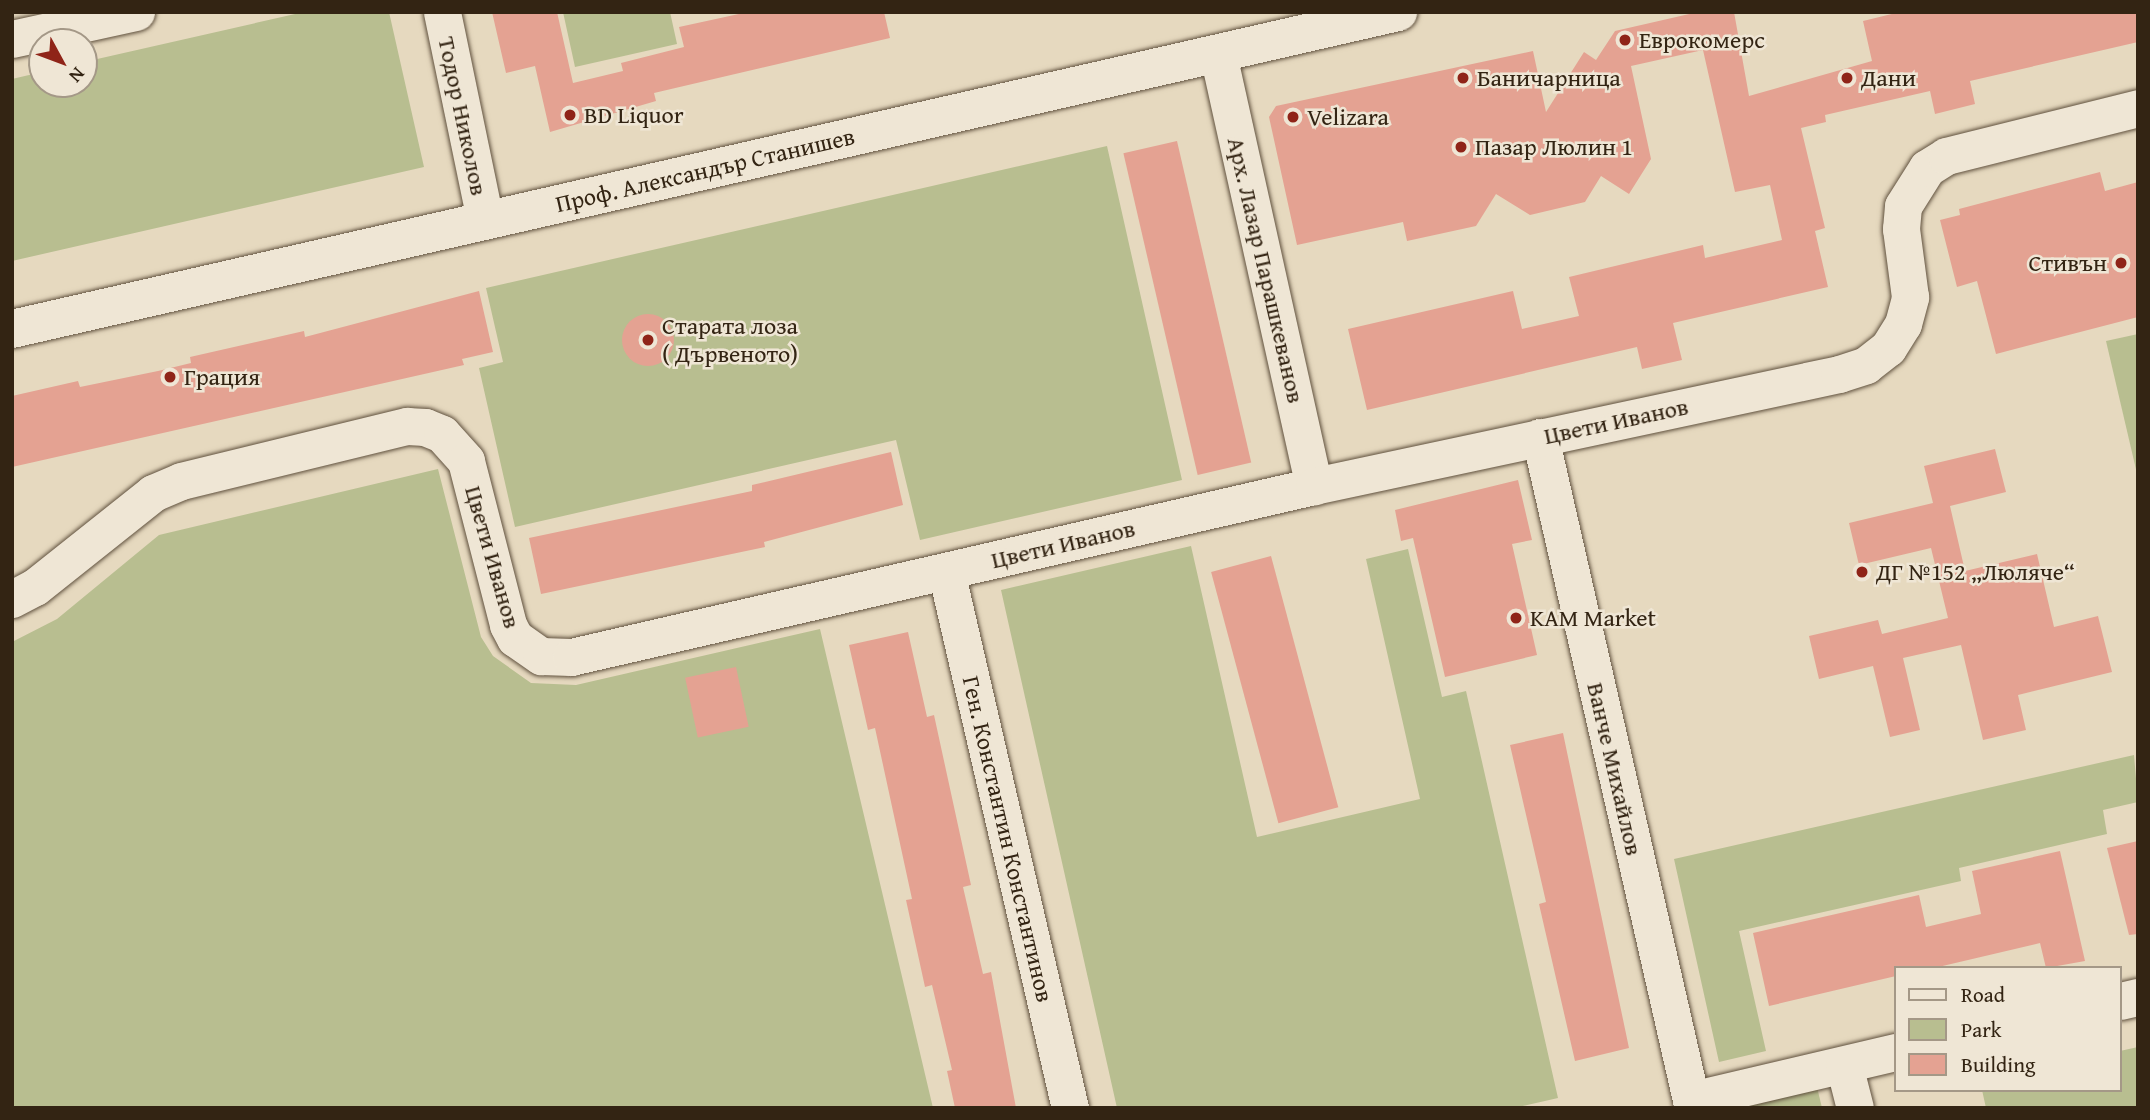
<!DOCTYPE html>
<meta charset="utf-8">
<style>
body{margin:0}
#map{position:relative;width:2150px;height:1120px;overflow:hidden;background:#e6d9bf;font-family:"Gentium Book Plus",serif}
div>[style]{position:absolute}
.green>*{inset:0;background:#b8be90}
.building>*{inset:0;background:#e4a292;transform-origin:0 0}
.round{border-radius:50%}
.roads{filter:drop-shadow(0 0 2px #60513e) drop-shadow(0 0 2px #60513e)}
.street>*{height:37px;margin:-18.5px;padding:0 18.5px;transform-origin:18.5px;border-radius:18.5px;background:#efe6d5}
.secondary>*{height:38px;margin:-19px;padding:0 19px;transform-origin:19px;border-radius:19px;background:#efe6d5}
.dots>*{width:19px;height:19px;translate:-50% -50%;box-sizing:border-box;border:4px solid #efe6d5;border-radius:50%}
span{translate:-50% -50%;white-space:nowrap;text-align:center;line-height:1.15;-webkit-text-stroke:5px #efe6d5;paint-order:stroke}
.poi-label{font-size:24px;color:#332413}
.left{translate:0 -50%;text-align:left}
.right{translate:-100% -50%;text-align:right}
.street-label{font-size:24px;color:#332413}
.frame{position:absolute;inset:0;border:14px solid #332413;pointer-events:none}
.legend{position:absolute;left:1894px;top:966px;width:228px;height:126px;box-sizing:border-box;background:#efe6d5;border:2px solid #a49887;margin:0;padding:9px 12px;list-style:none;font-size:21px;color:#332413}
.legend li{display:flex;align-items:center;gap:14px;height:35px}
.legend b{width:35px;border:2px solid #a49887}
.north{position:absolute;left:28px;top:28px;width:70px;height:70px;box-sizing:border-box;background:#efe6d5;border:2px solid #a49887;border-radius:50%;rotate:131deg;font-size:19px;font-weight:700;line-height:28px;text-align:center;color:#332413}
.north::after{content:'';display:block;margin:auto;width:24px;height:32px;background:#8f2418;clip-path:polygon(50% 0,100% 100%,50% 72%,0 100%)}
</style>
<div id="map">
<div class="green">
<i style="clip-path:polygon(304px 12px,389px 12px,424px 167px,12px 261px,12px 79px,42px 72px,42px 84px,84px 84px,84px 62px)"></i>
<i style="clip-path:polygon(563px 12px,670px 12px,677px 44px,575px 67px)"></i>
<i style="clip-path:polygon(1107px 146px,1182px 480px,920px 540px,896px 440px,515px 527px,479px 368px,503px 362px,486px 288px)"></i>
<i style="clip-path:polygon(2138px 334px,2138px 478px,2106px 341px)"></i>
<i style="clip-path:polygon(438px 469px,481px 637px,493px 656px,531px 683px,576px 685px,820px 629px,933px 1108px,12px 1108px,12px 642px,57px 619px,159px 535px)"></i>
<i style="clip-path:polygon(1191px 546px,1257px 837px,1420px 799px,1366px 559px,1408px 549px,1442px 697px,1466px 691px,1558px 1098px,1514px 1108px,1117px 1108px,1001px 590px)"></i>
<i style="clip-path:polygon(2134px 755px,2138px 802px,2103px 810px,2107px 834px,1959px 868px,1961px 881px,1739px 931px,1766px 1051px,1719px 1062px,1674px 859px)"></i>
<i style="clip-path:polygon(2138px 1047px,2138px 1108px,1986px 1108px,1982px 1090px,2120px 1090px,2120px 1051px)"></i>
<i style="clip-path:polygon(1817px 1087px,1822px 1108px,1733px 1108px)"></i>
</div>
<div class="building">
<i style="clip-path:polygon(492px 12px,557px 12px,573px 83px,623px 71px,621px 63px,684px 47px,679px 27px,748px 12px,884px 12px,890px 38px,654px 93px,656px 101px,550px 132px,535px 66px,506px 73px)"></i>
<i style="clip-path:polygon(1698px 12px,1734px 12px,1749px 96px,1872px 61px,1863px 21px,1900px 12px,2138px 12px,2138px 42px,1970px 81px,1975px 104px,1935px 114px,1930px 91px,1825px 115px,1826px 122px,1801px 128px,1825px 228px,1815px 231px,1828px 287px,1673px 323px,1682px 360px,1642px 369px,1637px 347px,1367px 410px,1348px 329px,1513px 291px,1522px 329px,1579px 316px,1569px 277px,1703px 245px,1705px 258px,1782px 240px,1770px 185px,1735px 192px,1703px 50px,1631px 66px,1651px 159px,1629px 194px,1601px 176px,1585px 202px,1530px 215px,1496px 194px,1476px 226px,1407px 241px,1403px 222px,1297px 245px,1269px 117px,1276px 106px,1533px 51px,1546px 112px,1584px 52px,1596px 60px,1615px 31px)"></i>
<i style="left:1177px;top:141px;width:330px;height:55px;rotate:77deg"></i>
<i style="clip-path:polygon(2100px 172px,2105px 191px,2138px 182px,2138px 317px,1996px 354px,1977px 281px,1957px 287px,1940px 220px,1960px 215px,1959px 209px)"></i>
<i style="clip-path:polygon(479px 291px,493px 352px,462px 359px,464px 365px,12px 467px,12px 396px,78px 381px,80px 387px,158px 371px,191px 363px,190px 357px,304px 331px,305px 337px)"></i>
<i class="round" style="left:622px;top:314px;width:52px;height:52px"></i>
<i style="clip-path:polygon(1995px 449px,2006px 492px,1950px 506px,1965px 571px,2037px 554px,2054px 627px,2098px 616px,2112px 672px,2018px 695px,2026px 730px,1983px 740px,1961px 645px,1903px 658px,1920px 730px,1890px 737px,1873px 666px,1819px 679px,1809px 636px,1878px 620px,1882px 634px,1948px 618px,1931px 548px,1859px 565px,1849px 523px,1933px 503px,1924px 466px)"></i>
<i style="clip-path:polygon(891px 452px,903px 505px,764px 542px,765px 547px,541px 594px,529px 538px,752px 491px,752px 485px)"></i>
<i style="clip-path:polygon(1518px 480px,1532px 540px,1512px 544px,1537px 655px,1445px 677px,1413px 538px,1401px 541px,1395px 510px)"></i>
<i style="left:1271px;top:556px;width:260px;height:62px;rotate:75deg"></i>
<i style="clip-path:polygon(908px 632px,927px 717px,934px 715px,971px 885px,963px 887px,983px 974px,991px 972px,1016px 1108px,955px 1108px,947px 1071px,952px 1070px,932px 985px,925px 987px,906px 900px,912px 899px,875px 728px,868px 730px,849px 645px)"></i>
<i style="left:736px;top:667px;width:61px;height:52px;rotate:78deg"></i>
<i style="clip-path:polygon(1563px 733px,1629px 1048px,1575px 1061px,1539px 904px,1546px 902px,1510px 745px)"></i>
<i style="clip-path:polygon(2138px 841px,2138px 934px,2129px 935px,2107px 848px)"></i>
<i style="clip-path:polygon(2060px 851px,2085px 961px,2046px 968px,2040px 943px,1934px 968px,1896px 968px,1896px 976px,1769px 1006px,1753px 933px,1919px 895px,1926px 927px,1981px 914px,1972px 871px)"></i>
</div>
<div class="roads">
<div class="street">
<i style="left:442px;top:12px;width:212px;rotate:78.3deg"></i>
<i style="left:12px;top:39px;width:127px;rotate:-12.3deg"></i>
<i style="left:1218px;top:54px;width:443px;rotate:77.5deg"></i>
<i style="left:1540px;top:437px;width:680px;rotate:77.17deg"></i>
<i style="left:1691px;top:1100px;width:211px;rotate:-13.2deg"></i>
<i style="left:946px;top:571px;width:551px;rotate:77deg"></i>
<i style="left:12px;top:599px;width:26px;rotate:-28deg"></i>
<i style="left:35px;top:587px;width:151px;rotate:-38.5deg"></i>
<i style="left:153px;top:493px;width:30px;rotate:-23deg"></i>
<i style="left:181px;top:481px;width:233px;rotate:-13.7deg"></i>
<i style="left:407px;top:426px;width:18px;rotate:3deg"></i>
<i style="left:425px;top:427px;width:18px;rotate:22deg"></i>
<i style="left:442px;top:434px;width:36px;rotate:48deg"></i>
<i style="left:466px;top:461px;width:169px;rotate:75.6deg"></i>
<i style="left:508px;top:625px;width:15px;rotate:62deg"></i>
<i style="left:515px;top:638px;width:32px;rotate:35deg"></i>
<i style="left:541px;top:656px;width:30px;rotate:2deg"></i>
<i style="left:571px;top:657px;width:762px;rotate:-12.96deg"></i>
<i style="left:1314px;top:486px;width:537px;rotate:-12.04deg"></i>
<i style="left:1839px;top:374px;width:28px;rotate:-18deg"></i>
<i style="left:1866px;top:365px;width:28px;rotate:-38deg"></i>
<i style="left:1888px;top:348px;width:28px;rotate:-58deg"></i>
<i style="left:1903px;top:324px;width:28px;rotate:-75deg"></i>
<i style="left:1910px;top:297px;width:69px;rotate:-97.5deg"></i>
<i style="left:1901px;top:229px;width:23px;rotate:-85deg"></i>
<i style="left:1903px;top:206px;width:45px;rotate:-57.7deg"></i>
<i style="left:1927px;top:168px;width:22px;rotate:-32deg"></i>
<i style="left:1946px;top:156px;width:198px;rotate:-14deg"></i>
<i style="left:2120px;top:1001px;width:18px;rotate:-13deg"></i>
<i style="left:1844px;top:1065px;width:44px;rotate:75.7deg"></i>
</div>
<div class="secondary">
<i style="left:12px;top:329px;width:1422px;rotate:-12.88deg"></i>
</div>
</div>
<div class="dots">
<i style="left:1625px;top:40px;background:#8f2418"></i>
<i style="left:1463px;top:78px;background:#8f2418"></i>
<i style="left:1847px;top:78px;background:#8f2418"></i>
<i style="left:570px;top:115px;background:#8f2418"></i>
<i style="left:1293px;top:117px;background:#8f2418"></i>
<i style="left:1461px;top:147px;background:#8f2418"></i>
<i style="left:2121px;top:263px;background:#8f2418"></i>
<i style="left:648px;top:340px;background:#8f2418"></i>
<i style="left:170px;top:377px;background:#8f2418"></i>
<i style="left:1862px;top:572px;background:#8f2418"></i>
<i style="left:1516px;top:618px;background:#8f2418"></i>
</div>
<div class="poi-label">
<span class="left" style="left:1639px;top:40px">Еврокомерс</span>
<span class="left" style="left:1477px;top:78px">Баничарница</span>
<span class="left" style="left:1861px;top:78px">Дани</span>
<span class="left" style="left:584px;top:115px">BD Liquor</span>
<span class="left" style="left:1307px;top:117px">Velizara</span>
<span class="left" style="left:1475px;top:147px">Пазар Люлин 1</span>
<span class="right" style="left:2107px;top:263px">Стивън</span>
<span class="left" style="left:662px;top:340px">Старата лоза<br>( Дървеното)</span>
<span class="left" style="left:184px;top:377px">Грация</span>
<span class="left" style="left:1876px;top:572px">ДГ №152 „Люляче“</span>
<span class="left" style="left:1530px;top:618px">KAM Market</span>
</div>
<div class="street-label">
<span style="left:463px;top:116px;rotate:78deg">Тодор Николов</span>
<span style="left:705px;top:170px;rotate:-13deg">Проф. Александър Станишев</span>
<span style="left:1266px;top:270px;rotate:77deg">Арх. Лазар Парашкеванов</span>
<span style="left:1616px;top:421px;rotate:-12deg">Цвети Иванов</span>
<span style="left:1063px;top:544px;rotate:-13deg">Цвети Иванов</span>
<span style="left:493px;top:557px;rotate:74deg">Цвети Иванов</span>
<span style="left:1615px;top:769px;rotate:77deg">Ванче Михайлов</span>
<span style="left:1008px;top:839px;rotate:77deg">Ген. Константин Константинов</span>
</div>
<div class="frame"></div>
<ul class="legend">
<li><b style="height:9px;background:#efe6d5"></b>Road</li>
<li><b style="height:19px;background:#b8be90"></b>Park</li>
<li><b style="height:19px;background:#e4a292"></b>Building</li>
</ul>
<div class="north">N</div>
</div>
